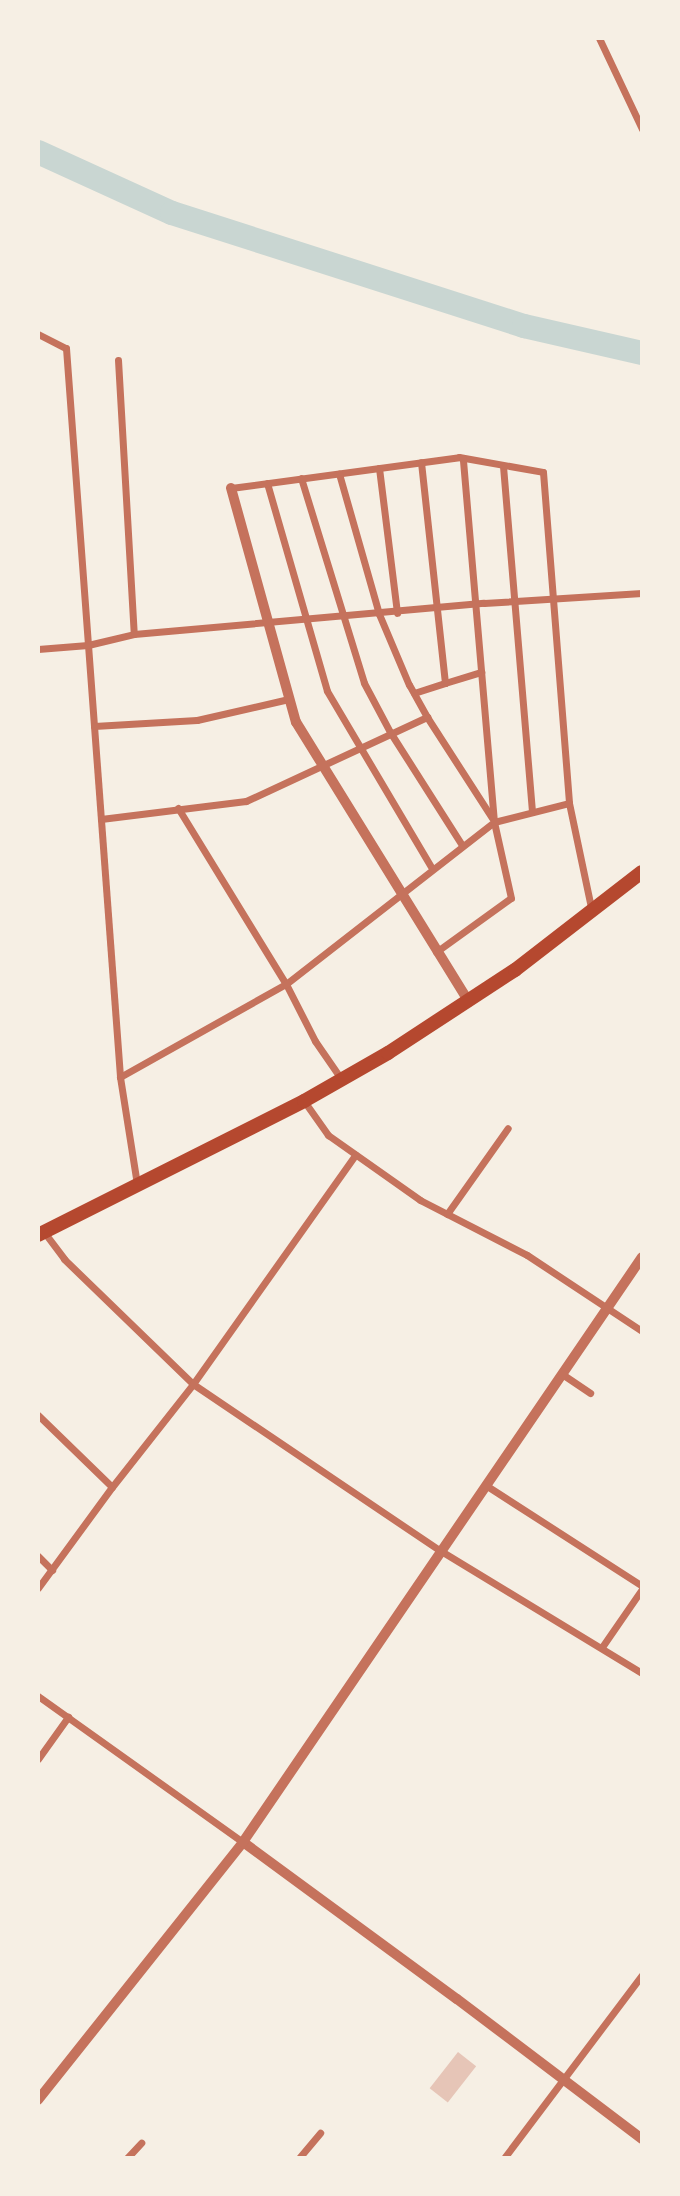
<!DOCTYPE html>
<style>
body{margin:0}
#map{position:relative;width:680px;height:2196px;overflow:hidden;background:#f6efe4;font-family:Jost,sans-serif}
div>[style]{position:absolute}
.river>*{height:24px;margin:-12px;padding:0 12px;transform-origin:12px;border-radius:12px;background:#c9d6d2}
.building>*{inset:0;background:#e6c5b7;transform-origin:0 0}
.minor>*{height:7px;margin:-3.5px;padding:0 3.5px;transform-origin:3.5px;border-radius:3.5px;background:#c5725c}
.tertiary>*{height:10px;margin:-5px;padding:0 5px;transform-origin:5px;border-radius:5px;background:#c5725c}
.trunk>*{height:14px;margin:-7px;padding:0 7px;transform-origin:7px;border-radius:7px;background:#b5482f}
span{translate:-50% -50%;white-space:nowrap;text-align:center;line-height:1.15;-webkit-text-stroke:5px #f6efe4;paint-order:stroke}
.frame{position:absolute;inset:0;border:40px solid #f6efe4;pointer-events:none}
</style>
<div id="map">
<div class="river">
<i style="left:38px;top:152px;width:147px;rotate:24.5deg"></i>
<i style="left:172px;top:213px;width:370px;rotate:17.8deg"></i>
<i style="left:524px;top:326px;width:121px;rotate:12.9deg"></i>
</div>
<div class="building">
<i style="left:458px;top:2052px;width:23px;height:46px;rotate:38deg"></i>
</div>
<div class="minor">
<i style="left:599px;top:38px;width:101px;rotate:64.7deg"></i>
<i style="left:38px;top:334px;width:31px;rotate:27deg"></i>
<i style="left:66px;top:348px;width:731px;rotate:85.76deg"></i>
<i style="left:120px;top:1077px;width:108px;rotate:81deg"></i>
<i style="left:118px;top:360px;width:274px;rotate:86.7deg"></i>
<i style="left:503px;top:466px;width:347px;rotate:85.2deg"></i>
<i style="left:379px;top:468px;width:146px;rotate:82.9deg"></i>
<i style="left:301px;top:478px;width:214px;rotate:72.9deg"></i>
<i style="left:364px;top:683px;width:55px;rotate:62deg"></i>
<i style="left:390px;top:732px;width:134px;rotate:57.5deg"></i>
<i style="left:267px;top:483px;width:216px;rotate:73.9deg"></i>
<i style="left:327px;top:691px;width:204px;rotate:59.4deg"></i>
<i style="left:231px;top:488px;width:230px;rotate:-7.7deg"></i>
<i style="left:459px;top:457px;width:85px;rotate:10.1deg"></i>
<i style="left:543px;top:472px;width:332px;rotate:85.5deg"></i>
<i style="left:569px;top:803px;width:111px;rotate:78.1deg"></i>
<i style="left:38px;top:649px;width:50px;rotate:-4.6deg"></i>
<i style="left:88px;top:645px;width:47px;rotate:-13.4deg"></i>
<i style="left:134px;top:634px;width:351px;rotate:-5.1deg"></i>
<i style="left:484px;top:603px;width:158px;rotate:-3.6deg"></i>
<i style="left:445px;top:683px;width:38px;rotate:-17deg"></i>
<i style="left:414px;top:693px;width:33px;rotate:-18deg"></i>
<i style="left:445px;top:683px;width:222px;rotate:-96.2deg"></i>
<i style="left:427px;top:717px;width:120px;rotate:57.2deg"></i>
<i style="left:94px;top:726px;width:103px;rotate:-3.3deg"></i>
<i style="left:197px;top:720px;width:94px;rotate:-12.9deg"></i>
<i style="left:178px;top:808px;width:206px;rotate:58.5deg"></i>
<i style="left:286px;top:984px;width:64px;rotate:63deg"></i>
<i style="left:315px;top:1041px;width:47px;rotate:55.3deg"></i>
<i style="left:101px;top:819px;width:146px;rotate:-7.1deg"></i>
<i style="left:246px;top:801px;width:200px;rotate:-24.9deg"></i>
<i style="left:427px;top:717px;width:37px;rotate:-119deg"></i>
<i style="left:409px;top:685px;width:77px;rotate:-112.9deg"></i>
<i style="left:379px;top:614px;width:146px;rotate:-105.9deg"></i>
<i style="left:436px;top:952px;width:92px;rotate:-35.8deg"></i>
<i style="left:511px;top:898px;width:78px;rotate:-102.6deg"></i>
<i style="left:494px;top:822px;width:365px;rotate:-94.9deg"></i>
<i style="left:120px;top:1077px;width:190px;rotate:-29.3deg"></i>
<i style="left:286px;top:984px;width:264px;rotate:-37.9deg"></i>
<i style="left:494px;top:822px;width:77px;rotate:-14.2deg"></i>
<i style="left:304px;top:1101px;width:42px;rotate:54.8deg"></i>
<i style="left:328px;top:1135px;width:113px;rotate:35.2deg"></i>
<i style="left:420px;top:1200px;width:120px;rotate:27.2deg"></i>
<i style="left:527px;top:1255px;width:138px;rotate:33.5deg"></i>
<i style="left:447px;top:1214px;width:105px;rotate:-54.7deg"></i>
<i style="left:44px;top:1232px;width:34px;rotate:53deg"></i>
<i style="left:64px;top:1259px;width:180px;rotate:44.1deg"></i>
<i style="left:193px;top:1384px;width:299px;rotate:34deg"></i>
<i style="left:441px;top:1551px;width:235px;rotate:31.3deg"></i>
<i style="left:562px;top:1374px;width:34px;rotate:34deg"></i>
<i style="left:38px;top:1415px;width:103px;rotate:44.2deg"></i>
<i style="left:487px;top:1486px;width:184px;rotate:32.8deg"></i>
<i style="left:38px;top:1556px;width:20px;rotate:45deg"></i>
<i style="left:38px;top:1588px;width:125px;rotate:-53.8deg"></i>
<i style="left:112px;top:1487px;width:131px;rotate:-51.8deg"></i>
<i style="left:193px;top:1384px;width:281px;rotate:-54.7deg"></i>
<i style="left:602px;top:1647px;width:70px;rotate:-55.4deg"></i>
<i style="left:38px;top:1696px;width:252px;rotate:35.5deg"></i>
<i style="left:38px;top:1759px;width:52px;rotate:-54.5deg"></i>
<i style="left:127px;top:2158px;width:21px;rotate:-47deg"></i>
<i style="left:299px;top:2158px;width:33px;rotate:-50deg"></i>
<i style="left:504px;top:2158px;width:229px;rotate:-53deg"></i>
</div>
<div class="tertiary">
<i style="left:231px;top:488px;width:243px;rotate:74.5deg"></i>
<i style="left:296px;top:722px;width:329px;rotate:58.3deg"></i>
<i style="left:243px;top:1842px;width:265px;rotate:36.3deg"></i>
<i style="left:457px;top:1999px;width:232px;rotate:37.1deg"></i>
<i style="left:38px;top:2100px;width:330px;rotate:-51.5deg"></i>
<i style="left:243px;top:1842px;width:708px;rotate:-55.7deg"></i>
</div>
<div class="trunk">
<i style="left:38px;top:1235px;width:298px;rotate:-26.7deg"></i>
<i style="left:304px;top:1101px;width:97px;rotate:-29.7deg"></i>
<i style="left:388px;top:1053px;width:152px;rotate:-33.2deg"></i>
<i style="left:515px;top:970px;width:160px;rotate:-37.7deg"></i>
</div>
<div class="frame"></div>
</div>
